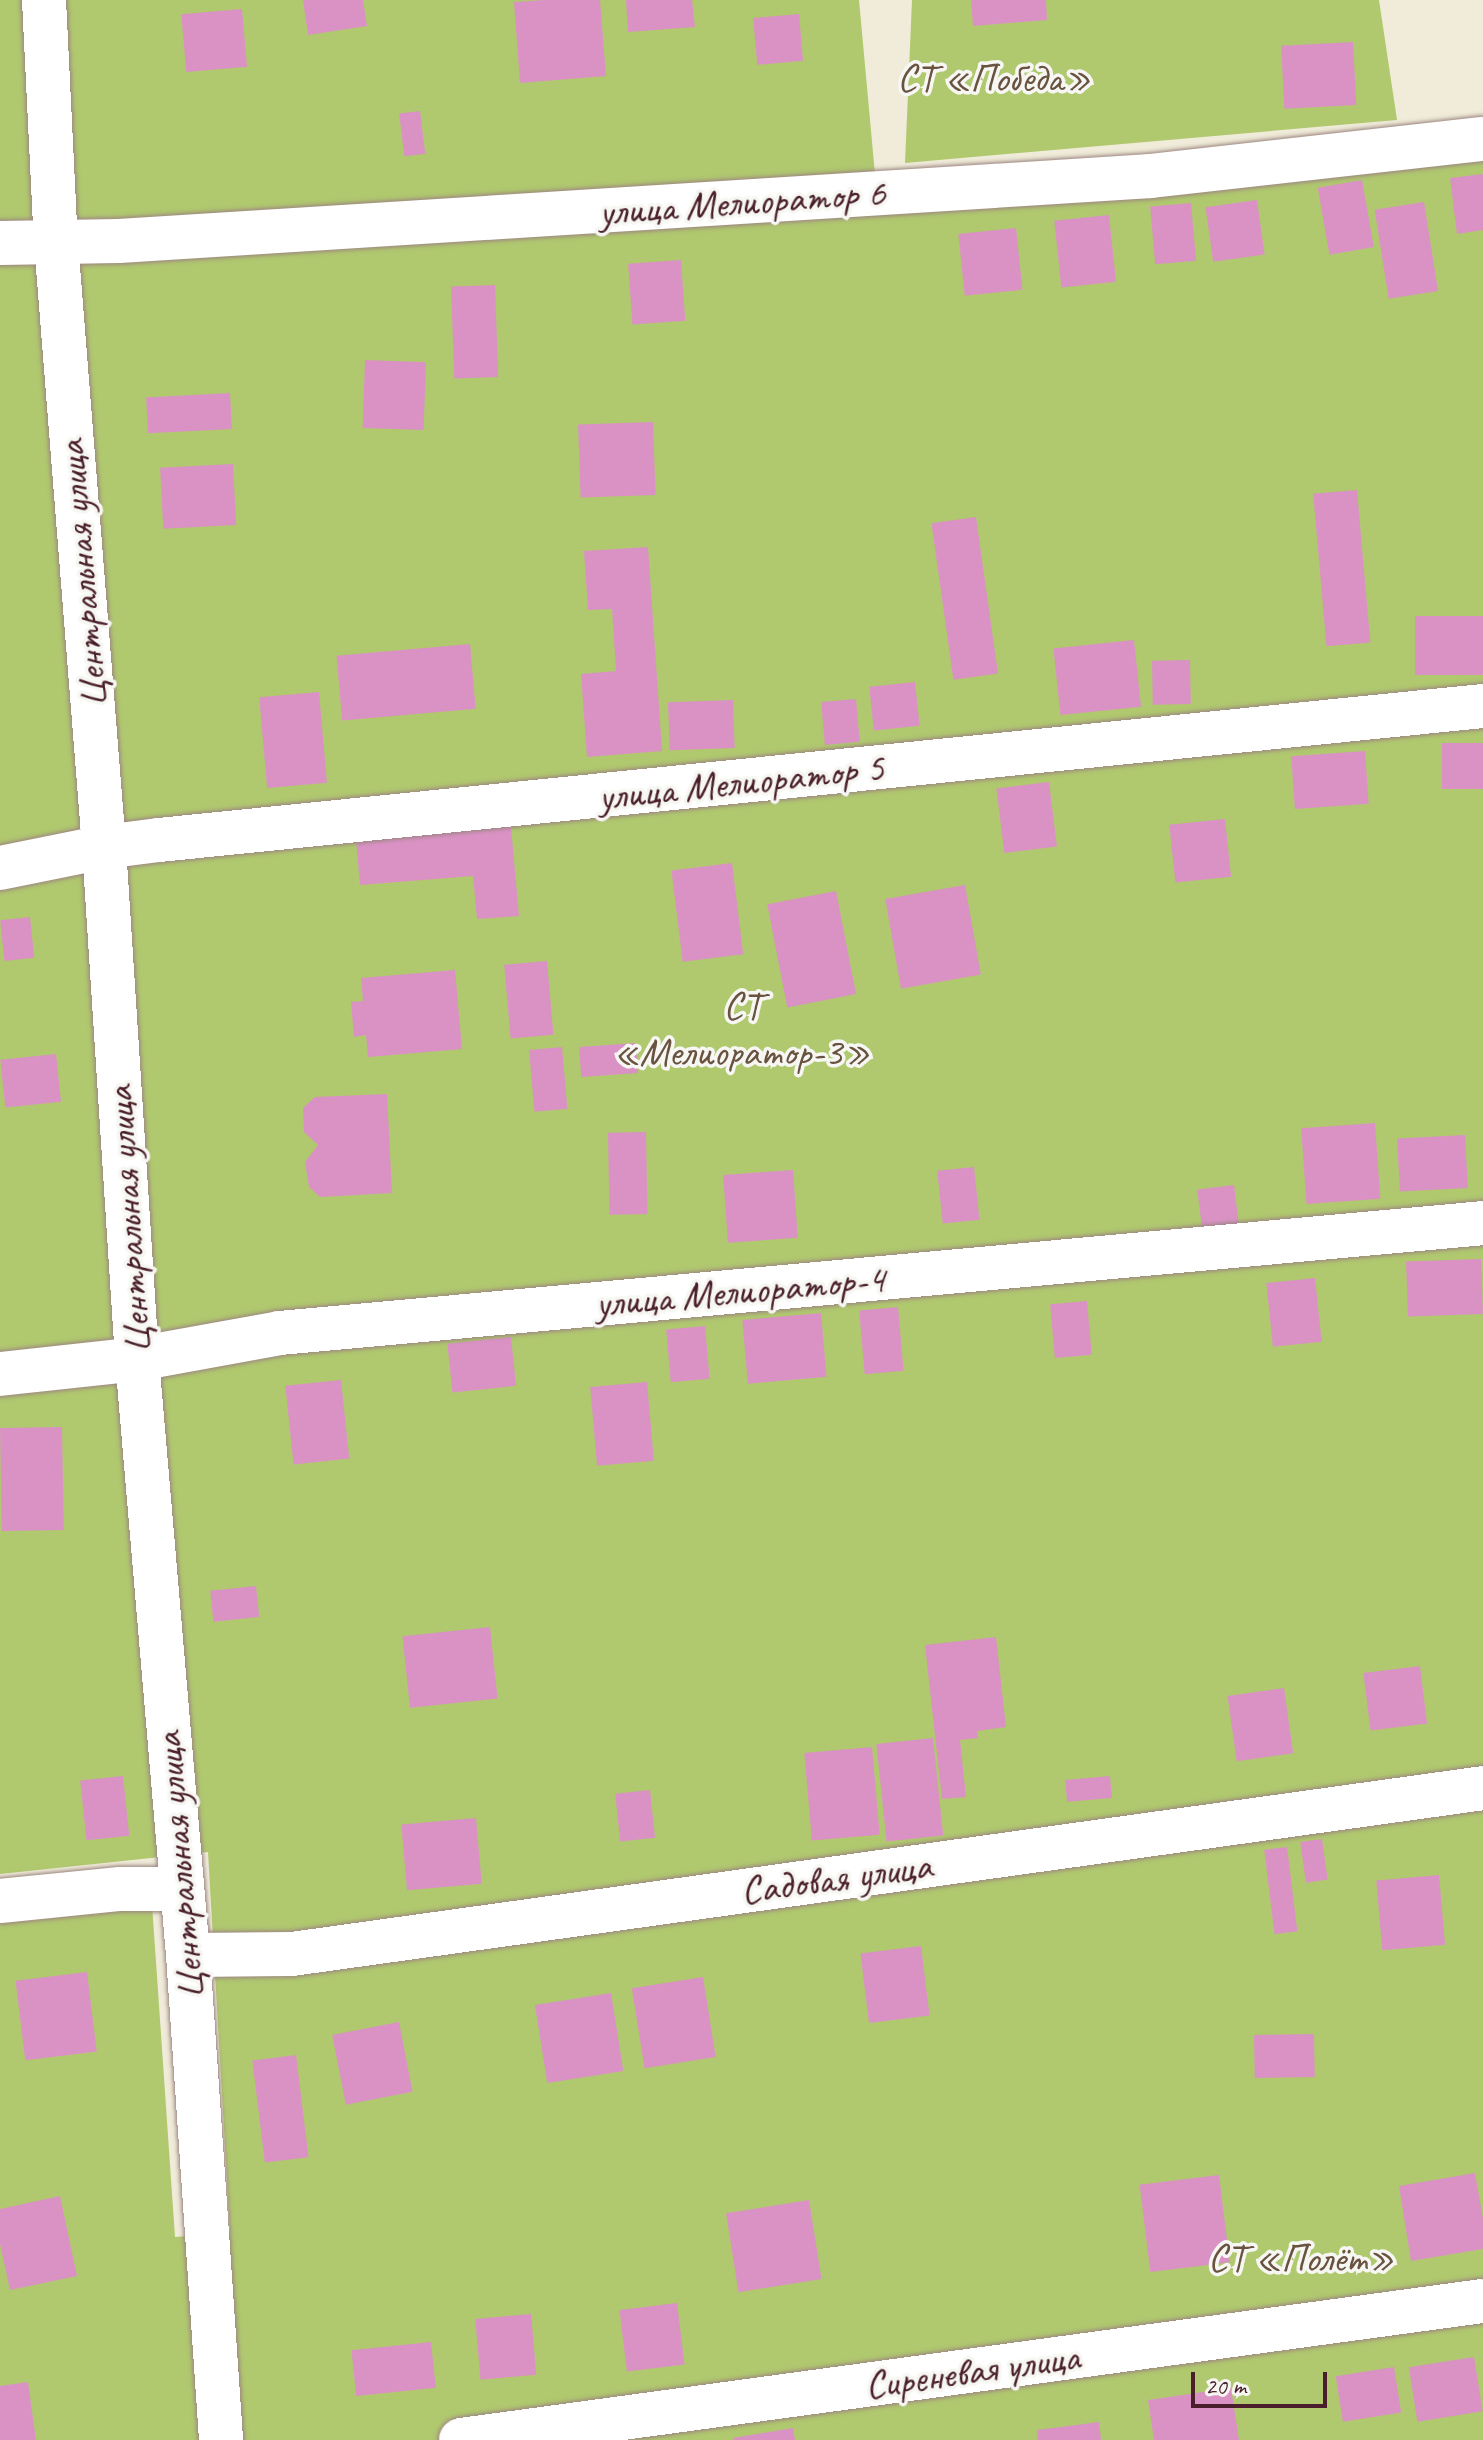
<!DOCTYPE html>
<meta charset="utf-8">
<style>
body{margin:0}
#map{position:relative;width:1483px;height:2440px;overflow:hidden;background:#f0ecd9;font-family:Caveat,sans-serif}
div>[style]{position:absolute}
.green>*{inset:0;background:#b0c86e}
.building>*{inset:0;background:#da92c5;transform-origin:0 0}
.roads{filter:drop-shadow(0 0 2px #9d8682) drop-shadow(0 0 2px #9d8682)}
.street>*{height:44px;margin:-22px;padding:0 22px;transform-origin:22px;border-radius:22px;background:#fff}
span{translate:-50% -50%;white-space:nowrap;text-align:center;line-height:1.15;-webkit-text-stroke:7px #f6f6f2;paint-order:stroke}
.park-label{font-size:40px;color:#69523f}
.street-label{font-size:40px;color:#4a1f2b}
.scale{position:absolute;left:1191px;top:2372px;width:136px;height:36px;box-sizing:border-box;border:4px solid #4a1f2b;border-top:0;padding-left:10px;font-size:24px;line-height:28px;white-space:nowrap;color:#4a1f2b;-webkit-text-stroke:6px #f6f6f2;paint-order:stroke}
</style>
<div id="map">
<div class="green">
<i style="clip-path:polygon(0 0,859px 0,878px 207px,1483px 146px,1483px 2440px,0 2440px,0 1921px,152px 1904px,175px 2237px,230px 2233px,208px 1852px,0 1874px)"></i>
<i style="clip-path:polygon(912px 0,1379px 0,1397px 120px,905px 163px)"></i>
</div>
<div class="building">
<i style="clip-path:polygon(303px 0,363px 0,367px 26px,308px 35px)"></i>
<i style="clip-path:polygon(544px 0,600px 0,606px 76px,520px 83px,514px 2px)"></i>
<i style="clip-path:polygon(626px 0,692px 0,695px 27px,628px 32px)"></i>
<i style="clip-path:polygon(971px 0,1046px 0,1047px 20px,973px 26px)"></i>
<i style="left:242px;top:9px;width:58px;height:61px;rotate:85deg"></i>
<i style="left:799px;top:14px;width:47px;height:46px;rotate:85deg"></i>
<i style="left:1353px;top:42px;width:63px;height:72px;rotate:87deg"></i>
<i style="left:420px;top:111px;width:43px;height:21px;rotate:83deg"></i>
<i style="clip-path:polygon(1483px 174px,1483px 230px,1457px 234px,1450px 178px)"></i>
<i style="left:1362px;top:180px;width:68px;height:45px;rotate:80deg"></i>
<i style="left:1257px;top:200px;width:55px;height:52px;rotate:82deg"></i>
<i style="left:1424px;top:202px;width:90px;height:50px;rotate:81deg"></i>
<i style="left:1191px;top:203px;width:58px;height:41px;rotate:85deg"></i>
<i style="left:1109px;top:215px;width:67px;height:55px;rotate:84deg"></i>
<i style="left:1016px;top:228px;width:62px;height:58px;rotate:84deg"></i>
<i style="left:681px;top:260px;width:61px;height:53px;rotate:86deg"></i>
<i style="left:495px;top:285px;width:92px;height:44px;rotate:88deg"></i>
<i style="left:365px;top:360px;width:61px;height:68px;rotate:2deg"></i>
<i style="left:230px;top:393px;width:36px;height:84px;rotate:87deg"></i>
<i style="left:653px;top:422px;width:73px;height:75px;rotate:88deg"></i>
<i style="left:233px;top:464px;width:61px;height:73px;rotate:87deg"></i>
<i style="left:1357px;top:490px;width:153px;height:44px;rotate:85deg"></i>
<i style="left:976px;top:517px;width:158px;height:45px;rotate:82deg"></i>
<i style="clip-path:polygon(648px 547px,662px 751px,587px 757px,581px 674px,616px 671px,612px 609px,588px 610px,584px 551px)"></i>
<i style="left:1483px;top:616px;width:59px;height:68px;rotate:90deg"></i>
<i style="left:1134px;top:640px;width:67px;height:81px;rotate:84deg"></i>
<i style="left:470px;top:644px;width:65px;height:134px;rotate:85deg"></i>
<i style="left:1190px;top:660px;width:44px;height:38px;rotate:89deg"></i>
<i style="left:915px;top:682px;width:44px;height:46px;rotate:84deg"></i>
<i style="left:319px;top:692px;width:91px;height:60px;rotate:85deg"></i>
<i style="left:856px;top:699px;width:43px;height:35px;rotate:85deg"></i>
<i style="left:733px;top:700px;width:48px;height:65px;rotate:88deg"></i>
<i style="left:1483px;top:743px;width:46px;height:41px;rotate:90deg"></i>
<i style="left:1365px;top:751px;width:53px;height:74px;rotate:86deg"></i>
<i style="left:1049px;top:782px;width:65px;height:53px;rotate:83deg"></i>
<i style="left:1225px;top:819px;width:58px;height:56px;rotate:84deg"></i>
<i style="clip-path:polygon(511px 827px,519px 916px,477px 919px,473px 876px,360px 885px,356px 840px)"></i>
<i style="left:732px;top:863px;width:92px;height:61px;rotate:83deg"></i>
<i style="left:965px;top:885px;width:91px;height:81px;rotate:80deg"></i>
<i style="left:836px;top:891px;width:105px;height:70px;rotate:79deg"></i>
<i style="left:30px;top:917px;width:41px;height:30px;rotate:84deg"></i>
<i style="left:547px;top:961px;width:74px;height:43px;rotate:85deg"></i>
<i style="clip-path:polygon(455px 970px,462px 1049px,368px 1057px,366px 1035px,354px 1037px,351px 1002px,363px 1001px,361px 978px)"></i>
<i style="left:636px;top:1043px;width:30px;height:57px;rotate:86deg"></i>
<i style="left:562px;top:1047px;width:62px;height:33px;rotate:85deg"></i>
<i style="left:56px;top:1054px;width:48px;height:56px;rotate:84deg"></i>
<i style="clip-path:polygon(387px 1094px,392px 1193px,320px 1197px,309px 1187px,305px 1162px,318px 1145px,304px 1132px,303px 1108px,315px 1097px)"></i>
<i style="left:1375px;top:1123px;width:76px;height:74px;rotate:86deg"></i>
<i style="left:646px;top:1132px;width:82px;height:38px;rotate:89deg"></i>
<i style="left:1465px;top:1135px;width:53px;height:68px;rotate:87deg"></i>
<i style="left:974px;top:1167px;width:53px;height:37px;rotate:84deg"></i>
<i style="left:793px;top:1170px;width:68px;height:70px;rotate:86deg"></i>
<i style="left:1234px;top:1185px;width:40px;height:37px;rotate:83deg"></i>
<i style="left:1481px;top:1259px;width:55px;height:75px;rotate:88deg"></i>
<i style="left:1315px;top:1278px;width:64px;height:49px;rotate:84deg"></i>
<i style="left:1087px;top:1301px;width:54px;height:37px;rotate:85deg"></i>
<i style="left:898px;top:1307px;width:64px;height:39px;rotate:85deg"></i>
<i style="left:821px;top:1313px;width:64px;height:79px;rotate:85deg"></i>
<i style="left:705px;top:1326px;width:53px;height:39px;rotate:85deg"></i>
<i style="left:511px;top:1337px;width:49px;height:64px;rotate:84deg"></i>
<i style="left:341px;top:1380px;width:79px;height:56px;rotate:84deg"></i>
<i style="left:647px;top:1382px;width:79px;height:57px;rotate:85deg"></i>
<i style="left:62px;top:1427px;width:103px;height:62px;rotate:89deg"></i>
<i style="left:256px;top:1586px;width:31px;height:46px;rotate:84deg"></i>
<i style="left:490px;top:1627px;width:72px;height:88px;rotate:84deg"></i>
<i style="clip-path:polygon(996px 1637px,1006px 1727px,977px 1731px,978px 1738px,960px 1740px,966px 1797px,942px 1799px,925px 1645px)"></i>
<i style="left:1420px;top:1666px;width:58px;height:57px;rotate:83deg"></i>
<i style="left:1284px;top:1688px;width:66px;height:57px;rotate:82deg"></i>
<i style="left:933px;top:1738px;width:98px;height:57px;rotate:84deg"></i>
<i style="left:872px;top:1747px;width:88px;height:68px;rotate:85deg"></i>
<i style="left:123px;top:1776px;width:60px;height:43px;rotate:84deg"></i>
<i style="left:1110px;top:1776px;width:22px;height:45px;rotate:85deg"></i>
<i style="left:650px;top:1790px;width:48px;height:35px;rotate:84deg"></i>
<i style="left:476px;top:1818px;width:66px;height:75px;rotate:85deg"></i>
<i style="left:1322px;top:1839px;width:41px;height:22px;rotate:82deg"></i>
<i style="left:1287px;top:1847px;width:85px;height:23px;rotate:83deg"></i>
<i style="left:1439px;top:1875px;width:70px;height:63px;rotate:85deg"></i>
<i style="left:921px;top:1946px;width:70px;height:61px;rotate:83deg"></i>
<i style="left:87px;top:1972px;width:80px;height:72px;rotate:83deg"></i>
<i style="left:703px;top:1977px;width:81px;height:72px;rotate:81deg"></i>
<i style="left:611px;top:1993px;width:79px;height:77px;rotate:81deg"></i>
<i style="left:399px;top:2022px;width:71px;height:68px;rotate:79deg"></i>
<i style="left:1314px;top:2034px;width:43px;height:60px;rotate:89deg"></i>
<i style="left:296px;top:2055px;width:103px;height:44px;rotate:83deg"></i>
<i style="clip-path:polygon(1475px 2173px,1483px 2219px,1483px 2249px,1411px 2261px,1399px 2186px)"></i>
<i style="left:1219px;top:2175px;width:88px;height:80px;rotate:83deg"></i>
<i style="clip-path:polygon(60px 2196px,77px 2276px,10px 2290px,0 2244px,0 2209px)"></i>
<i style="left:809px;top:2200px;width:80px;height:84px;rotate:81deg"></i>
<i style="left:677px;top:2303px;width:62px;height:58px;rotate:83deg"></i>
<i style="left:531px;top:2314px;width:61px;height:56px;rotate:85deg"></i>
<i style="left:431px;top:2342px;width:46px;height:80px;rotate:84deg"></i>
<i style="left:1474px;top:2357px;width:55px;height:66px;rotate:81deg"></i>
<i style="left:1394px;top:2367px;width:46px;height:59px;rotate:81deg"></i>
<i style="clip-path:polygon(28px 2382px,36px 2440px,0 2440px,0 2386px)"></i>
<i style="clip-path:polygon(1231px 2388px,1239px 2440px,1154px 2440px,1148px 2400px)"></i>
<i style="clip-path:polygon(1099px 2422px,1101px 2440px,1038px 2440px,1037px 2430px)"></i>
<i style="clip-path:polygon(793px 2428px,795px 2440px,733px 2440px,733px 2438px)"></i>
</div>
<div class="roads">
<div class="street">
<i style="left:44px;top:0;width:242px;rotate:87.2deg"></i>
<i style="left:56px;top:242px;width:607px;rotate:85.46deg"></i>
<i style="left:104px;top:847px;width:513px;rotate:86.31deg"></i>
<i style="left:137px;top:1359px;width:598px;rotate:85.11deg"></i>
<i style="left:188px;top:1955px;width:486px;rotate:86.1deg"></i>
<i style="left:0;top:243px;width:119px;rotate:-1deg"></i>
<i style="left:119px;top:241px;width:1034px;rotate:-3.6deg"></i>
<i style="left:1151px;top:176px;width:334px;rotate:-6.4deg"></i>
<i style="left:0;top:868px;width:106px;rotate:-11.4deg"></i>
<i style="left:104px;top:847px;width:55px;rotate:-7.3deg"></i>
<i style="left:159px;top:840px;width:1331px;rotate:-5.78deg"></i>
<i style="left:0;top:1374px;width:138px;rotate:-6.2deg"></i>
<i style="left:137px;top:1359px;width:145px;rotate:-10.3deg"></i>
<i style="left:280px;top:1333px;width:1208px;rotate:-5.22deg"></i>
<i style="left:0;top:1901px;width:121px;rotate:-5.7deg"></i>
<i style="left:120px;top:1889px;width:60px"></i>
<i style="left:188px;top:1955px;width:104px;rotate:-0.6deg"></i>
<i style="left:292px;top:1954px;width:1203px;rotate:-7.93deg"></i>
<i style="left:461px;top:2440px;width:1031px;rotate:-7.75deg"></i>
</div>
</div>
<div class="park-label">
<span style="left:994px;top:78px">СТ «Победа»</span>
<span style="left:742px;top:1029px">СТ<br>«Мелиоратор-3»</span>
<span style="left:1301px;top:2258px">СТ «Полёт»</span>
</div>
<div class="street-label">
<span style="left:742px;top:202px;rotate:-4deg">улица Мелиоратор 6</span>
<span style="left:82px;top:574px;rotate:-95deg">Центральная улица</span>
<span style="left:741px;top:782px;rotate:-6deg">улица Мелиоратор 5</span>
<span style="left:128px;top:1220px;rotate:-94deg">Центральная улица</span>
<span style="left:740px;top:1291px;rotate:-5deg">улица Мелиоратор-4</span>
<span style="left:179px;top:1866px;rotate:-95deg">Центральная улица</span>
<span style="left:836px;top:1878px;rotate:-8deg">Садовая улица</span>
<span style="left:972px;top:2371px;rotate:-8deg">Сиреневая улица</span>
</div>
<div class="scale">20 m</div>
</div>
